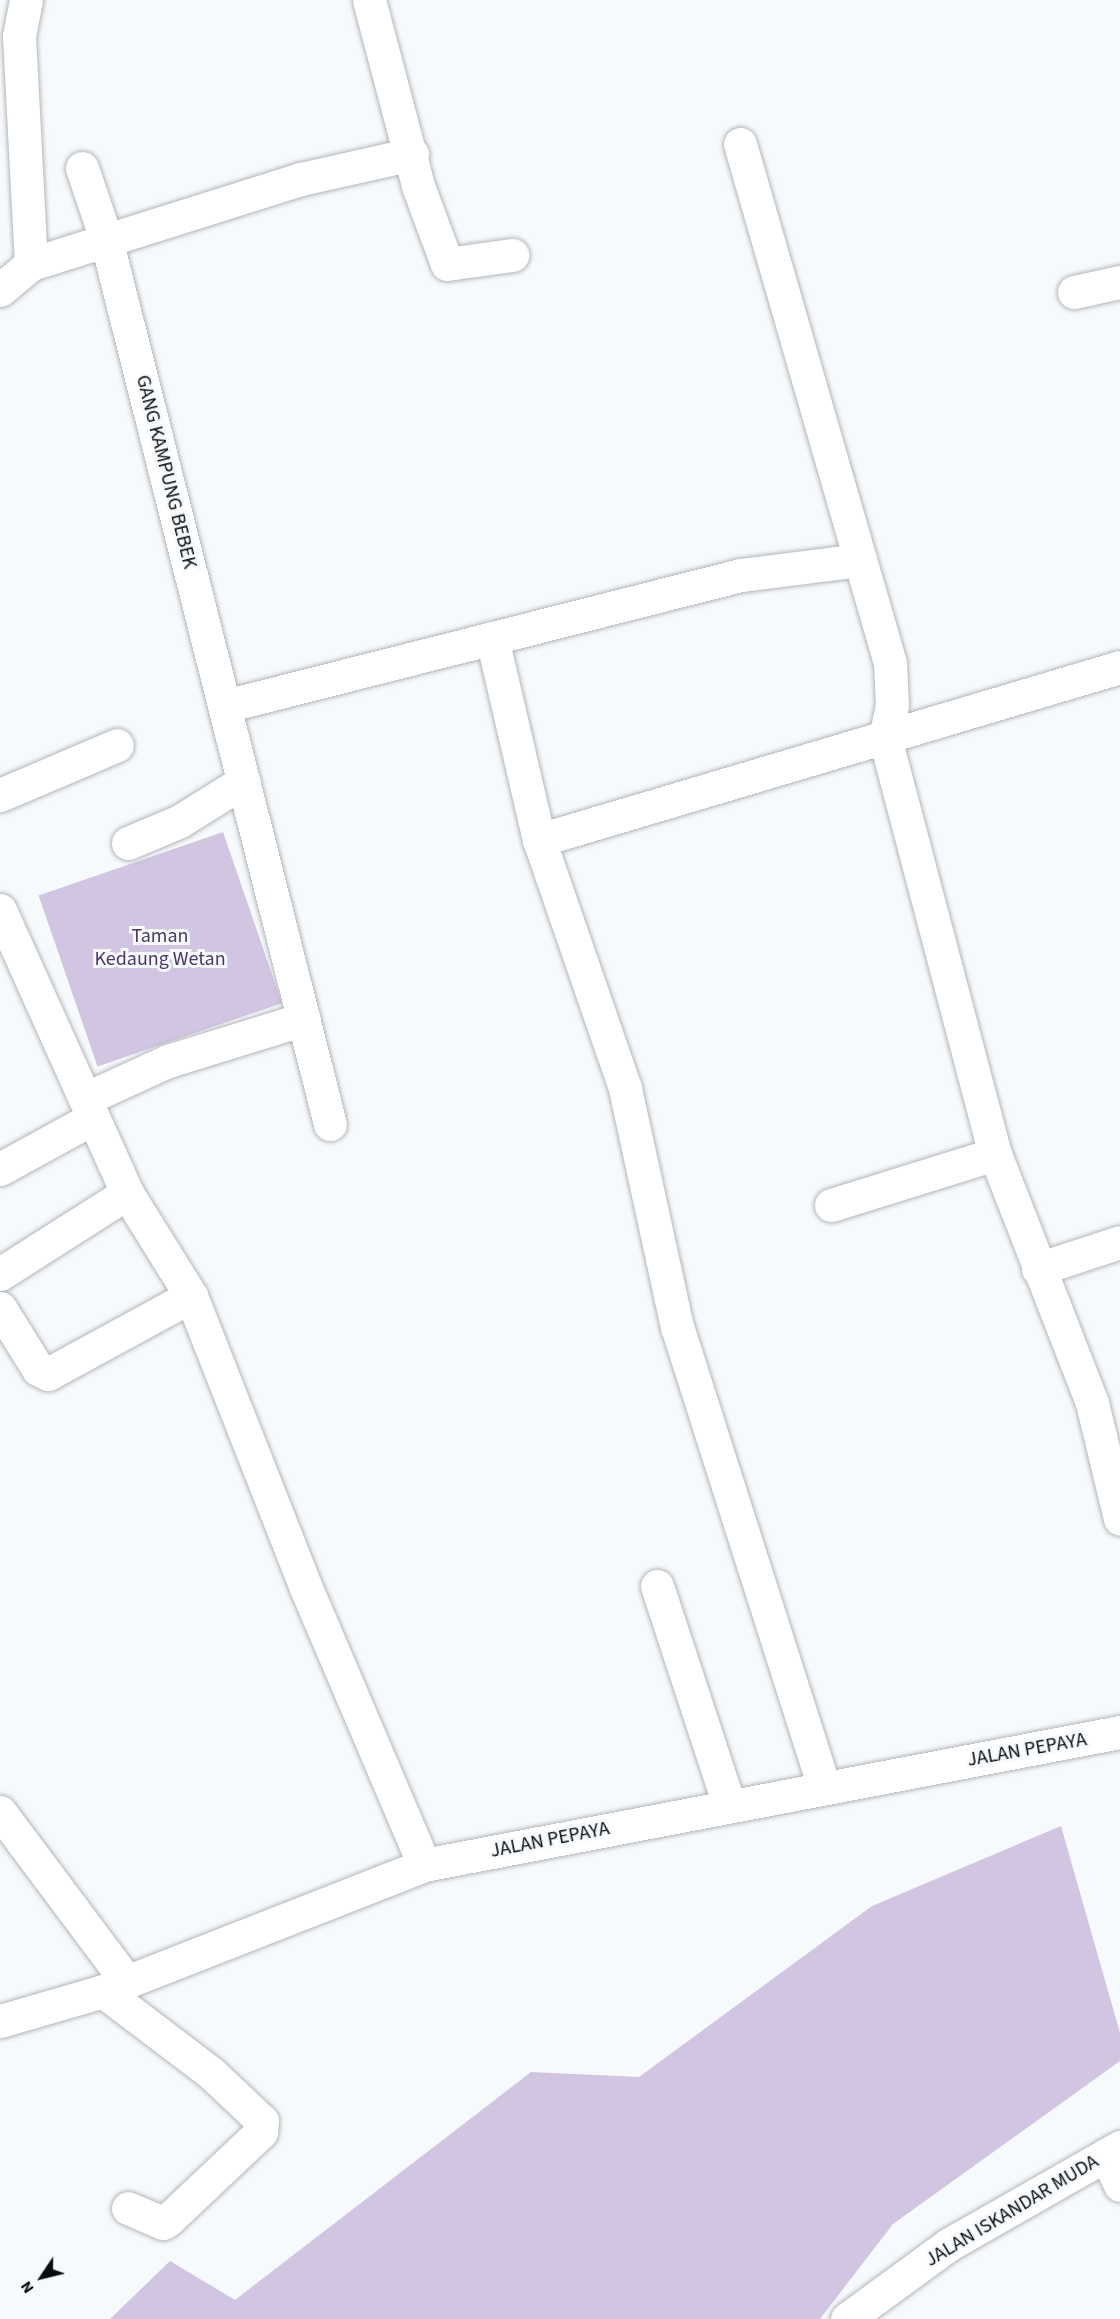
<!DOCTYPE html>
<style>
body{margin:0}
#map{position:relative;width:1120px;height:2319px;overflow:hidden;background:#f6fafd;font-family:"Source Sans 3",sans-serif}
div>[style]{position:absolute}
.green>*{inset:0;background:#d1c5e1;transform-origin:0 0}
.roads{filter:drop-shadow(0 0 2px #b3b6b9) drop-shadow(0 0 2px #b3b6b9)}
.minor>*{height:33px;margin:-16.5px;padding:0 16.5px;transform-origin:16.5px;border-radius:16.5px;background:#fff}
span{translate:-50% -50%;white-space:nowrap;text-align:center;line-height:1.15;-webkit-text-stroke:6px #f6fafd;paint-order:stroke}
.street-label{font-size:20px;color:#0b0c0d}
.park-label{font-size:20px;color:#4e3767}
.north{position:absolute;left:12px;top:2247px;width:60px;height:60px;-webkit-text-stroke:4px #f6fafd;paint-order:stroke;rotate:235deg;font-size:16px;font-weight:700;line-height:24px;text-align:center;color:#0b0c0d}
.north::after{content:'';display:block;margin:auto;width:21px;height:27px;background:#0b0c0d;clip-path:polygon(50% 0,100% 100%,50% 72%,0 100%)}
</style>
<div id="map">
<div class="green">
<i style="left:223px;top:832px;width:181px;height:195px;rotate:71deg"></i>
<i style="clip-path:polygon(1061px 1826px,1120px 2033px,1120px 2061px,893px 2224px,820px 2319px,110px 2319px,170px 2261px,235px 2300px,531px 2072px,639px 2077px,872px 1906px)"></i>
</div>
<div class="roads">
<div class="minor">
<i style="left:26px;top:0;width:37px;rotate:101deg"></i>
<i style="left:19px;top:36px;width:228px;rotate:87deg"></i>
<i style="left:369px;top:0;width:192px;rotate:75.2deg"></i>
<i style="left:418px;top:186px;width:83px;rotate:69.6deg"></i>
<i style="left:447px;top:264px;width:66px;rotate:-7.9deg"></i>
<i style="left:740px;top:144px;width:540px;rotate:73.88deg"></i>
<i style="left:890px;top:663px;width:42px;rotate:87.3deg"></i>
<i style="left:892px;top:705px;width:34px;rotate:102deg"></i>
<i style="left:885px;top:738px;width:430px;rotate:75.2deg"></i>
<i style="left:995px;top:1154px;width:267px;rotate:68.7deg"></i>
<i style="left:1092px;top:1403px;width:119px;rotate:76.4deg"></i>
<i style="left:82px;top:168px;width:75px;rotate:71.3deg"></i>
<i style="left:106px;top:239px;width:913px;rotate:75.8deg"></i>
<i style="left:0;top:290px;width:40px;rotate:-40deg"></i>
<i style="left:31px;top:264px;width:283px;rotate:-17.5deg"></i>
<i style="left:301px;top:179px;width:114px;rotate:-12.7deg"></i>
<i style="left:1074px;top:292px;width:47px;rotate:-12.3deg"></i>
<i style="left:492px;top:638px;width:207px;rotate:76.9deg"></i>
<i style="left:225px;top:706px;width:532px;rotate:-14.25deg"></i>
<i style="left:741px;top:575px;width:120px;rotate:-7.2deg"></i>
<i style="left:0;top:795px;width:127px;rotate:-23.1deg"></i>
<i style="left:128px;top:843px;width:56px;rotate:-22.9deg"></i>
<i style="left:180px;top:821px;width:75px;rotate:-32deg"></i>
<i style="left:0;top:910px;width:310px;rotate:65.8deg"></i>
<i style="left:127px;top:1193px;width:121px;rotate:58.1deg"></i>
<i style="left:191px;top:1296px;width:314px;rotate:68.5deg"></i>
<i style="left:306px;top:1588px;width:301px;rotate:66.9deg"></i>
<i style="left:85px;top:1099px;width:91px;rotate:-24.6deg"></i>
<i style="left:168px;top:1061px;width:142px;rotate:-17.2deg"></i>
<i style="left:0;top:1169px;width:106px;rotate:-28.7deg"></i>
<i style="left:831px;top:1205px;width:172px;rotate:-17.3deg"></i>
<i style="left:1038px;top:1269px;width:86px;rotate:-18.2deg"></i>
<i style="left:0;top:1274px;width:151px;rotate:-32.5deg"></i>
<i style="left:0;top:1308px;width:72px;rotate:58.1deg"></i>
<i style="left:38px;top:1369px;width:11px;rotate:27deg"></i>
<i style="left:48px;top:1374px;width:163px;rotate:-28.6deg"></i>
<i style="left:657px;top:1586px;width:231px;rotate:71.8deg"></i>
<i style="left:824px;top:1787px;width:483px;rotate:-107.7deg"></i>
<i style="left:677px;top:1327px;width:245px;rotate:-102.3deg"></i>
<i style="left:625px;top:1088px;width:262px;rotate:-109.1deg"></i>
<i style="left:539px;top:840px;width:606px;rotate:-16.58deg"></i>
<i style="left:0;top:1812px;width:209px;rotate:53.2deg"></i>
<i style="left:103px;top:1991px;width:136px;rotate:37.2deg"></i>
<i style="left:211px;top:2073px;width:70px;rotate:43.3deg"></i>
<i style="left:262px;top:2121px;width:11px;rotate:95deg"></i>
<i style="left:261px;top:2132px;width:127px;rotate:136.6deg"></i>
<i style="left:169px;top:2219px;width:7px;rotate:146deg"></i>
<i style="left:163px;top:2223px;width:38px;rotate:-157deg"></i>
<i style="left:0;top:2021px;width:107px;rotate:-16.2deg"></i>
<i style="left:103px;top:1991px;width:345px;rotate:-21.4deg"></i>
<i style="left:424px;top:1865px;width:709px;rotate:-10.82deg"></i>
<i style="left:1106px;top:2155px;width:33px;rotate:65deg"></i>
<i style="left:847px;top:2319px;width:125px;rotate:-36.2deg"></i>
<i style="left:948px;top:2245px;width:198px;rotate:-29.7deg"></i>
</div>
</div>
<div class="street-label">
<span style="left:166px;top:472px;rotate:76deg">GANG KAMPUNG BEBEK</span>
<span style="left:1027px;top:1750px;rotate:-10deg">JALAN PEPAYA</span>
<span style="left:550px;top:1840px;rotate:-11deg">JALAN PEPAYA</span>
<span style="left:1012px;top:2211px;rotate:-31deg">JALAN ISKANDAR MUDA</span>
</div>
<div class="park-label">
<span style="left:160px;top:948px">Taman<br>Kedaung Wetan</span>
</div>
<div class="north">N</div>
</div>
